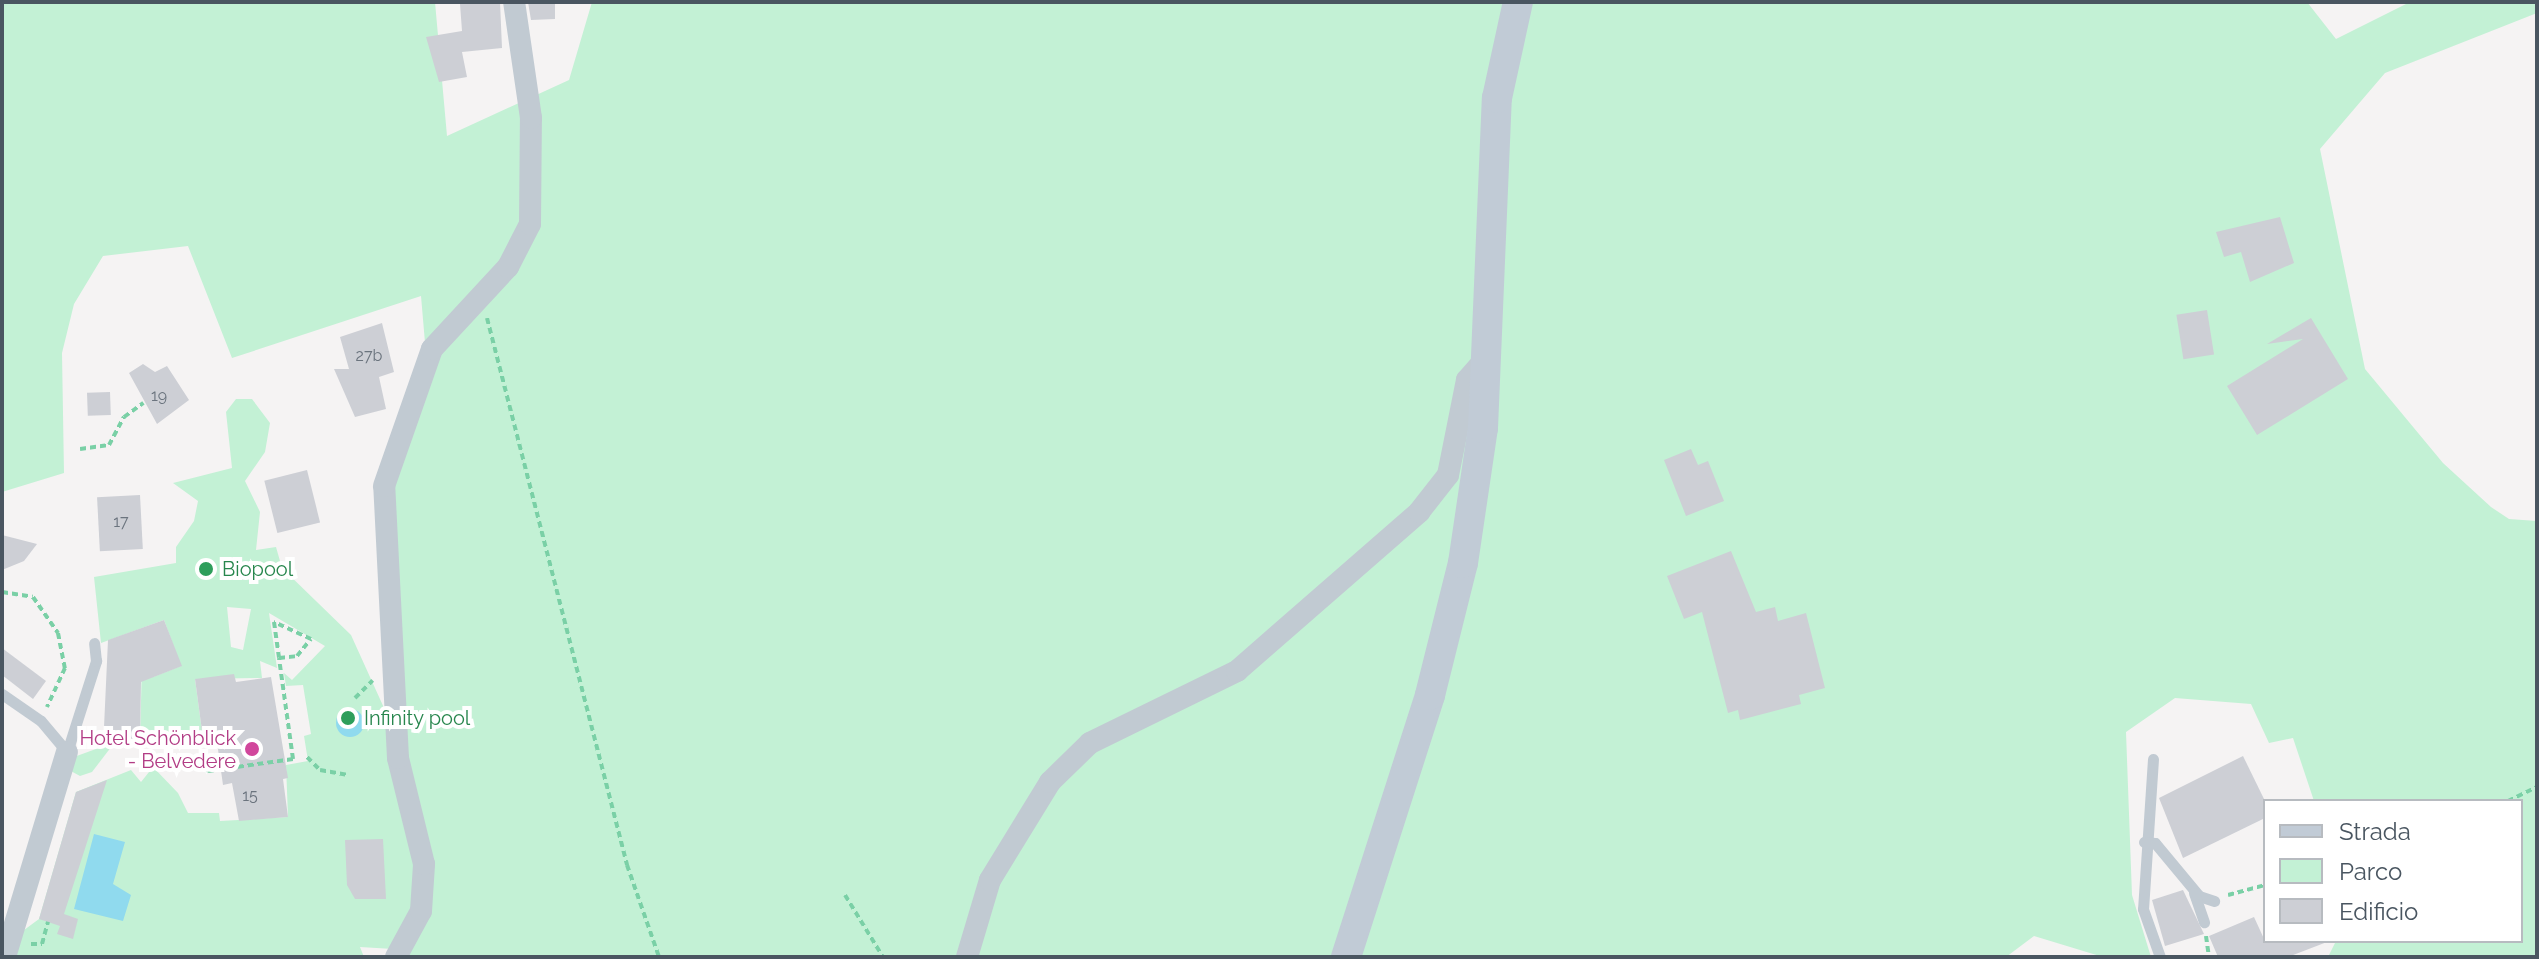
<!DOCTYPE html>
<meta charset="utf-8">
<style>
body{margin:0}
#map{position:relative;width:2539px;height:959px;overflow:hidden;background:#f5f3f3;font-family:Raleway,sans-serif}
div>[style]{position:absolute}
.green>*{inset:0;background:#c3f1d5}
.water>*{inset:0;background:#90daee}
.round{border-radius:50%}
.building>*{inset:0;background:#cdcfd5;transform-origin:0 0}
.path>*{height:4px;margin-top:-2px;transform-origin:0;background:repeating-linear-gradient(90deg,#7ad0a6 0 6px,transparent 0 10px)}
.lane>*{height:11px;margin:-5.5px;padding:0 5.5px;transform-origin:5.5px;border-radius:5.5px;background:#c1cad2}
.street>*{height:22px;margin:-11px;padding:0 11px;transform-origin:11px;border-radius:11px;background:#c1cad2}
.secondary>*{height:30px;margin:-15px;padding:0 15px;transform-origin:15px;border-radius:15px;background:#c1cbd6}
.dots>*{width:22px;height:22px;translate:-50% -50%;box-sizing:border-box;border:4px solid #fff;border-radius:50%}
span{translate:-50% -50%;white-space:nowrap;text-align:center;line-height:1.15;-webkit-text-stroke:8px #fff;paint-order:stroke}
.number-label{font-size:16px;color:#6b747e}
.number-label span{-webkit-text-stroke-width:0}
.leisure-label{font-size:20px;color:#27864d}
.left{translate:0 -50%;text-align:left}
.hotel-label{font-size:20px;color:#b23c85}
.right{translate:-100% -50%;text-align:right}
.frame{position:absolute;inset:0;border:4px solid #4a5661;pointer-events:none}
.legend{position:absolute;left:2263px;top:799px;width:260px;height:144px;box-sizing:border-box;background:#fff;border:2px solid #b7bbc0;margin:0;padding:10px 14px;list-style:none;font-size:24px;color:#4a5661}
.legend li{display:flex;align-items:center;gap:16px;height:40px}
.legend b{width:40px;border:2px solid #b7bbc0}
</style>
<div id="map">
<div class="green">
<i style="clip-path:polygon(2px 2px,435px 2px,447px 136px,569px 80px,592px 2px,2307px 2px,2336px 39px,2410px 2px,2537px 2px,2537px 13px,2385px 73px,2320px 149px,2365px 369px,2443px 463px,2491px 507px,2509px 519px,2537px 521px,2537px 957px,2328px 957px,2336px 941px,2521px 941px,2521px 801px,2314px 801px,2293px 738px,2269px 743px,2251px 704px,2175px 698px,2126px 732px,2132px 895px,2151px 957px,2103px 957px,2034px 936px,2006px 957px,403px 957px,427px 920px,407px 776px,391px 482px,427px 366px,421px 296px,232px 358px,188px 246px,103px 256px,74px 304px,62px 353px,64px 473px,2px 492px)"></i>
<i style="clip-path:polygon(evenodd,236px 399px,252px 399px,270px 423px,265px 452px,245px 481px,260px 512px,256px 550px,276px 547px,282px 568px,351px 635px,389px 719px,415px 846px,411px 915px,393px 949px,360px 947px,364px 957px,16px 957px,20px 933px,39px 919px,76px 792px,131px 770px,141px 782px,153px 767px,178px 793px,188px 813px,219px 813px,220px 821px,288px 817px,286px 765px,308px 761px,304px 736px,311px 734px,303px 685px,286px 686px,284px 673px,292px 680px,325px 646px,269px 613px,277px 668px,260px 661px,262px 678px,195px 679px,202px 731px,140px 740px,142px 662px,153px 677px,181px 666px,164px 620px,101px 643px,94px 577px,176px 563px,176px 547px,194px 521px,198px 501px,173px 483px,232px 468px,226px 412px,236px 399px,227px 607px,251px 609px,243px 650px,231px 647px,227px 607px)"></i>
<i style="clip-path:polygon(115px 742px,92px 772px,80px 776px,69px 770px,74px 757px)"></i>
</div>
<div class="water">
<i class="round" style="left:336px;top:709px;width:28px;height:28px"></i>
<i style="clip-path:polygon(94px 834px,125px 842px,113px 884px,131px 895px,123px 921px,74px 909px)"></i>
</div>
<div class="building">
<i style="clip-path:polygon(500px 2px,502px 48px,462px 52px,467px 77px,439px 82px,426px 37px,462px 31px,460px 4px)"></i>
<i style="clip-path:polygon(528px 2px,555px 2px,555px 19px,531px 20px)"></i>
<i style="clip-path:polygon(2280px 217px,2294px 263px,2250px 282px,2241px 252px,2224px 257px,2216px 232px)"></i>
<i style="left:2207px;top:310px;width:45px;height:31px;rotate:81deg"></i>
<i style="clip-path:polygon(2311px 318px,2348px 379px,2257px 435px,2227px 386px,2303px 339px,2267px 344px)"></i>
<i style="clip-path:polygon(382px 323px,394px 372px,379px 377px,386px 409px,355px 417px,334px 369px,349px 369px,340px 337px)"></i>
<i style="clip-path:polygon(143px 364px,155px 372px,167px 366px,189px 400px,157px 424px,129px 373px)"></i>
<i style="left:110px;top:392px;width:23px;height:23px;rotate:88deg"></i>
<i style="clip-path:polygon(1691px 449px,1698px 465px,1708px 461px,1724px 501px,1686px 516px,1664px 460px)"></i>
<i style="left:307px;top:470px;width:54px;height:44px;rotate:76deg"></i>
<i style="left:140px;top:495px;width:54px;height:43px;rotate:87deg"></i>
<i style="clip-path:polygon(2px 535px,37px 544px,24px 561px,2px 570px)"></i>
<i style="clip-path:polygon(1731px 551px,1756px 612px,1775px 607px,1778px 621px,1806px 613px,1825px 688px,1799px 695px,1801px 704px,1740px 720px,1738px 710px,1728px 713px,1702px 612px,1684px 619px,1667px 576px)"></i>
<i style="clip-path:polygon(164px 620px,182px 666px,141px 682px,140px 740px,115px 742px,104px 727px,108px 640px)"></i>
<i style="clip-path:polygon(2px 648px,46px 681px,33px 699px,2px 675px)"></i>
<i style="clip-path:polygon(234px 674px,236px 682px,271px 677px,288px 778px,283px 779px,288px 817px,239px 821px,232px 783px,223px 785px,216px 735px,227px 731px,202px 731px,195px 679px)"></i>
<i style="clip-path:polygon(2243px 756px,2265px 801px,2265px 818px,2183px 858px,2159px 798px)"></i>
<i style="clip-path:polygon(107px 780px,64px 914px,78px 919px,73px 939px,57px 934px,60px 926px,39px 919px,76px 792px)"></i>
<i style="clip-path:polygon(383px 839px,386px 899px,355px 899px,347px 885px,345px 840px)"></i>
<i style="clip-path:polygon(2183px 890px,2204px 934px,2165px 946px,2152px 900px)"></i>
<i style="clip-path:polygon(2254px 917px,2265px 941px,2327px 942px,2288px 957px,2218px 957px,2209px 936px)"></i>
</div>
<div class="path">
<i style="left:487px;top:318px;width:565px;rotate:75.64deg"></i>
<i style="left:627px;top:865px;width:97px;rotate:70.8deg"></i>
<i style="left:80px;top:449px;width:29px;rotate:-8deg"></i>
<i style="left:109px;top:445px;width:32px;rotate:-62deg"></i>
<i style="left:124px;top:417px;width:24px;rotate:-36deg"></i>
<i style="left:2px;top:592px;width:31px;rotate:9deg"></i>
<i style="left:33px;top:597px;width:44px;rotate:55.2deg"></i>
<i style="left:58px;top:633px;width:36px;rotate:79deg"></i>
<i style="left:65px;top:668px;width:43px;rotate:114.8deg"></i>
<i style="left:355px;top:698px;width:25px;rotate:-45deg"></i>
<i style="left:307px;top:757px;width:18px;rotate:45deg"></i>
<i style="left:320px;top:770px;width:27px;rotate:10deg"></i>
<i style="left:197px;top:766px;width:12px;rotate:24deg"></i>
<i style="left:208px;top:771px;width:86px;rotate:-8deg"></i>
<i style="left:293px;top:759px;width:102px;rotate:-97.9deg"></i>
<i style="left:279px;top:658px;width:18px;rotate:-6deg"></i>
<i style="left:297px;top:656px;width:22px;rotate:-51deg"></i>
<i style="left:311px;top:639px;width:41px;rotate:-155.3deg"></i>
<i style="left:274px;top:622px;width:36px;rotate:82deg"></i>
<i style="left:2508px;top:801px;width:32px;rotate:-26deg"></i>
<i style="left:845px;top:895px;width:73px;rotate:58.5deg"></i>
<i style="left:2228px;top:895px;width:38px;rotate:-15deg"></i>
<i style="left:2206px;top:936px;width:21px;rotate:82deg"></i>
<i style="left:31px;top:944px;width:11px"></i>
<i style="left:42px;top:944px;width:23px;rotate:-75deg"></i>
</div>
<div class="lane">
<i style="left:2px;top:694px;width:47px;rotate:34.7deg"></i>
<i style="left:41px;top:721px;width:40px;rotate:50deg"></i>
<i style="left:67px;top:752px;width:96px;rotate:-72.3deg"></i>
<i style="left:96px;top:661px;width:18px;rotate:-96deg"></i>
<i style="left:2153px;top:759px;width:150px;rotate:93.8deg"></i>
<i style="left:2143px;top:909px;width:51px;rotate:70.5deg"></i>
<i style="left:2144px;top:842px;width:11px;rotate:5deg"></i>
<i style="left:2155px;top:843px;width:69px;rotate:50.3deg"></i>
<i style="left:2199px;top:896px;width:16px;rotate:18deg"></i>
<i style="left:2194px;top:893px;width:31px;rotate:71deg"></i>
</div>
<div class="street">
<i style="left:5px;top:957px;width:214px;rotate:-73.2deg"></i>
<i style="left:396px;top:957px;width:52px;rotate:-61.5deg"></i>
<i style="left:421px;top:911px;width:47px;rotate:-86.3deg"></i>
<i style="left:424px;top:864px;width:109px;rotate:-103.8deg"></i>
<i style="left:398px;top:758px;width:272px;rotate:-92.9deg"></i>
<i style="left:384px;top:486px;width:145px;rotate:-70.7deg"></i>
<i style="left:432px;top:349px;width:112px;rotate:-47.2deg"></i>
<i style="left:508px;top:267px;width:48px;rotate:-62.9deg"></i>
<i style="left:530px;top:224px;width:106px;rotate:-89.5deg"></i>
<i style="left:531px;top:118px;width:117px;rotate:-98.3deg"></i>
<i style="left:967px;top:957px;width:80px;rotate:-73.4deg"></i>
<i style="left:990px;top:880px;width:115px;rotate:-58.5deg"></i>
<i style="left:1050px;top:782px;width:56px;rotate:-44.3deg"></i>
<i style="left:1090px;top:743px;width:164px;rotate:-26.1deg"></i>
<i style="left:1237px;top:671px;width:242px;rotate:-41.1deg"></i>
<i style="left:1419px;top:512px;width:47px;rotate:-51.9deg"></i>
<i style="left:1448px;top:475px;width:97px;rotate:-78.7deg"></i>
<i style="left:1467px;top:380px;width:32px;rotate:-49deg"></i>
</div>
<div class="secondary">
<i style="left:1346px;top:957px;width:275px;rotate:-72.2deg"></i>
<i style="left:1430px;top:695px;width:136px;rotate:-76deg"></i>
<i style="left:1463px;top:563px;width:136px;rotate:-81.6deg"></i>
<i style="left:1483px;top:428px;width:330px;rotate:-87.6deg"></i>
<i style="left:1497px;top:98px;width:98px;rotate:-77.7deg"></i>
</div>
<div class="dots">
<i style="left:206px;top:569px;background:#2e9e5b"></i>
<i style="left:348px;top:718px;background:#2e9e5b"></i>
<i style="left:252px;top:749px;background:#d1479c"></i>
</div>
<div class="number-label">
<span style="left:369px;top:356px">27b</span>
<span style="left:159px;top:396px">19</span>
<span style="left:121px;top:522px">17</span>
<span style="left:250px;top:796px">15</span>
</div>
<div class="leisure-label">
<span class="left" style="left:222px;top:569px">Biopool</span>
<span class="left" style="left:364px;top:718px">Infinity pool</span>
</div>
<div class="hotel-label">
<span class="right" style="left:236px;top:750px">Hotel Schönblick<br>- Belvedere</span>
</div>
<div class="frame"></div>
<ul class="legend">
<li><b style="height:10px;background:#c1cbd6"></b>Strada</li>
<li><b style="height:22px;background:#c3f1d5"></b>Parco</li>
<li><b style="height:22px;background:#cdcfd5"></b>Edificio</li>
</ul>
</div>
